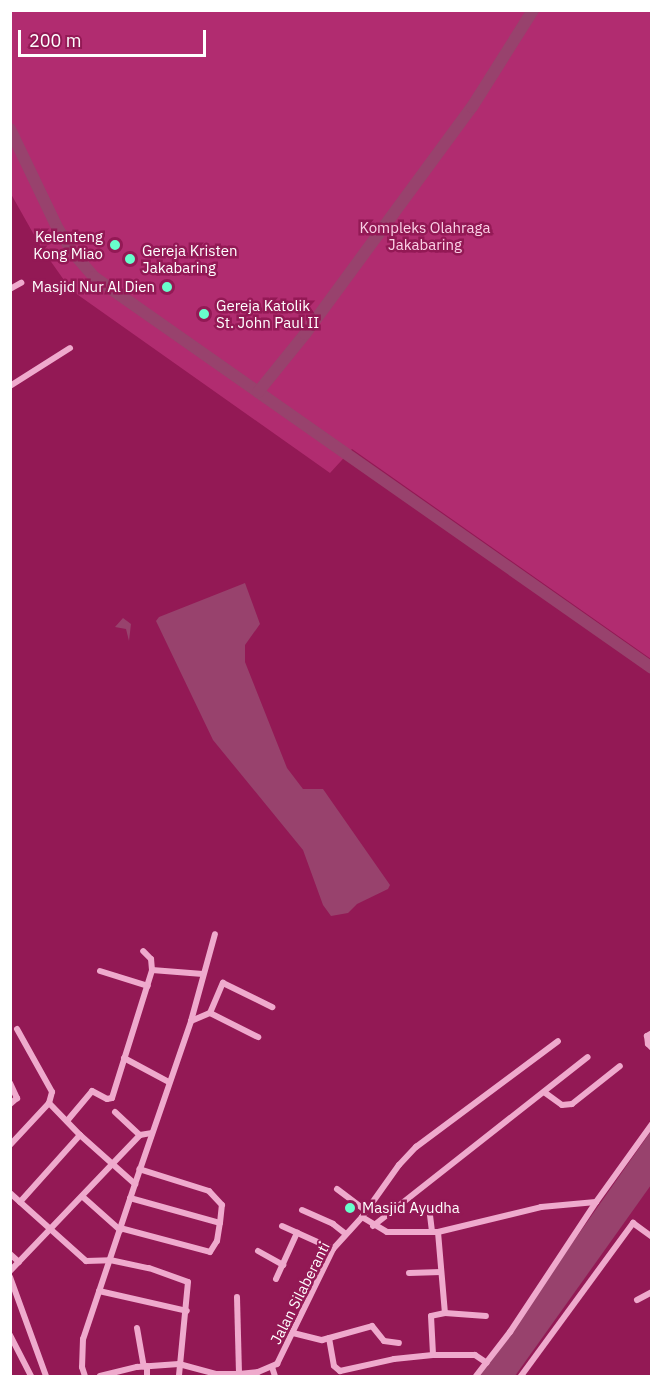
<!DOCTYPE html>
<style>
body{margin:0}
#map{position:relative;width:662px;height:1387px;overflow:hidden;background:#931955;font-family:"IBM Plex Sans",sans-serif}
div>[style]{position:absolute}
.green>*{inset:0;background:#b12c70}
.water>*{inset:0;background:#98426d}
.river>*{height:12px;margin:-6px;padding:0 6px;transform-origin:6px;border-radius:6px;background:#98426d}
.minor>*{height:6px;margin:-3px;padding:0 3px;transform-origin:3px;border-radius:3px;background:#efaacd}
.dots>*{width:16px;height:16px;translate:-50% -50%;box-sizing:border-box;border:3px solid #931955;border-radius:50%}
span{translate:-50% -50%;white-space:nowrap;text-align:center;line-height:1.15;-webkit-text-stroke:5px #931955;paint-order:stroke}
.park-label{font-size:15px;color:#fbd0e6}
.poi-label{font-size:15px;color:#fff}
.right{translate:-100% -50%;text-align:right}
.left{translate:0 -50%;text-align:left}
.street-label{font-size:15px;color:#fff}
.frame{position:absolute;inset:0;border:12px solid #fff;pointer-events:none}
.scale{position:absolute;left:18px;top:30px;width:188px;height:27px;box-sizing:border-box;border:3px solid #fff;border-top:0;padding-left:8px;font-size:18px;line-height:21px;white-space:nowrap;color:#fff;-webkit-text-stroke:4px #931955;paint-order:stroke}
</style>
<div id="map">
<div class="green">
<i style="clip-path:polygon(10px 11px,651px 11px,651px 659px,352px 449px,330px 473px,71px 290px,42px 249px,11px 194px)"></i>
</div>
<div class="water">
<i style="clip-path:polygon(245px 583px,260px 624px,245px 645px,245px 662px,287px 768px,303px 789px,323px 789px,390px 885px,388px 889px,357px 904px,348px 913px,331px 916px,323px 905px,303px 850px,213px 740px,156px 621px,159px 617px)"></i>
<i style="clip-path:polygon(123px 618px,131px 624px,129px 641px,126px 629px,115px 627px)"></i>
<i style="clip-path:polygon(651px 1131px,651px 1185px,515px 1376px,479px 1376px)"></i>
</div>
<div class="river">
<i style="left:10px;top:129px;width:111px;rotate:64.4deg"></i>
<i style="left:58px;top:229px;width:31px;rotate:57deg"></i>
<i style="left:75px;top:255px;width:29px;rotate:49deg"></i>
<i style="left:94px;top:277px;width:681px;rotate:35.02deg"></i>
<i style="left:258px;top:392px;width:75px;rotate:-51deg"></i>
<i style="left:305px;top:334px;width:282px;rotate:-53.7deg"></i>
<i style="left:472px;top:107px;width:115px;rotate:-57.8deg"></i>
</div>
<div class="minor">
<i style="left:10px;top:289px;width:13px;rotate:-29deg"></i>
<i style="left:10px;top:386px;width:71px;rotate:-32.3deg"></i>
<i style="left:152px;top:970px;width:51px;rotate:4.5deg"></i>
<i style="left:100px;top:971px;width:50px;rotate:17.4deg"></i>
<i style="left:210px;top:1013px;width:54px;rotate:26.6deg"></i>
<i style="left:191px;top:1021px;width:90px;rotate:-74.6deg"></i>
<i style="left:17px;top:1029px;width:72px;rotate:60.9deg"></i>
<i style="left:52px;top:1092px;width:11px;rotate:105deg"></i>
<i style="left:652px;top:1033px;width:6px;rotate:149deg"></i>
<i style="left:647px;top:1036px;width:8px;rotate:83deg"></i>
<i style="left:648px;top:1044px;width:6px;rotate:45deg"></i>
<i style="left:124px;top:1058px;width:51px;rotate:28.1deg"></i>
<i style="left:10px;top:1083px;width:17px;rotate:65deg"></i>
<i style="left:17px;top:1098px;width:9px;rotate:139deg"></i>
<i style="left:544px;top:1092px;width:22px;rotate:36deg"></i>
<i style="left:562px;top:1105px;width:10px;rotate:-6deg"></i>
<i style="left:572px;top:1104px;width:61px;rotate:-38.4deg"></i>
<i style="left:115px;top:1112px;width:34px;rotate:43deg"></i>
<i style="left:67px;top:1121px;width:39px;rotate:-50deg"></i>
<i style="left:92px;top:1091px;width:17px;rotate:28deg"></i>
<i style="left:107px;top:1099px;width:5px;rotate:-11deg"></i>
<i style="left:112px;top:1098px;width:134px;rotate:-72.6deg"></i>
<i style="left:152px;top:970px;width:11px;rotate:-95deg"></i>
<i style="left:151px;top:959px;width:11px;rotate:-135deg"></i>
<i style="left:10px;top:1145px;width:57px;rotate:-47.1deg"></i>
<i style="left:49px;top:1103px;width:45px;rotate:45.9deg"></i>
<i style="left:135px;top:1184px;width:172px;rotate:-71deg"></i>
<i style="left:191px;top:1021px;width:21px;rotate:-23deg"></i>
<i style="left:210px;top:1013px;width:33px;rotate:-67deg"></i>
<i style="left:223px;top:983px;width:55px;rotate:26.1deg"></i>
<i style="left:337px;top:1189px;width:36px;rotate:37deg"></i>
<i style="left:10px;top:1193px;width:102px;rotate:41.8deg"></i>
<i style="left:86px;top:1261px;width:24px;rotate:-2deg"></i>
<i style="left:110px;top:1260px;width:40px;rotate:12deg"></i>
<i style="left:149px;top:1268px;width:41px;rotate:19.7deg"></i>
<i style="left:188px;top:1282px;width:94px;rotate:95.5deg"></i>
<i style="left:83px;top:1197px;width:50px;rotate:41.7deg"></i>
<i style="left:130px;top:1198px;width:93px;rotate:15.5deg"></i>
<i style="left:220px;top:1223px;width:18px;rotate:-84deg"></i>
<i style="left:222px;top:1205px;width:19px;rotate:-133deg"></i>
<i style="left:209px;top:1191px;width:73px;rotate:-162.6deg"></i>
<i style="left:20px;top:1202px;width:90px;rotate:-48.2deg"></i>
<i style="left:80px;top:1135px;width:74px;rotate:41.7deg"></i>
<i style="left:135px;top:1184px;width:163px;rotate:108.5deg"></i>
<i style="left:83px;top:1339px;width:28px;rotate:92deg"></i>
<i style="left:82px;top:1367px;width:9px;rotate:72deg"></i>
<i style="left:429px;top:1207px;width:25px;rotate:83deg"></i>
<i style="left:302px;top:1210px;width:34px;rotate:24deg"></i>
<i style="left:333px;top:1224px;width:16px;rotate:38deg"></i>
<i style="left:362px;top:1217px;width:29px;rotate:31deg"></i>
<i style="left:387px;top:1232px;width:51px"></i>
<i style="left:438px;top:1232px;width:106px;rotate:-13.6deg"></i>
<i style="left:541px;top:1207px;width:55px;rotate:-5.2deg"></i>
<i style="left:596px;top:1202px;width:96px;rotate:-54.3deg"></i>
<i style="left:282px;top:1226px;width:56px;rotate:24.3deg"></i>
<i style="left:373px;top:1226px;width:273px;rotate:-38.2deg"></i>
<i style="left:120px;top:1228px;width:93px;rotate:14.9deg"></i>
<i style="left:210px;top:1252px;width:13px;rotate:-58deg"></i>
<i style="left:217px;top:1241px;width:18px;rotate:-81deg"></i>
<i style="left:438px;top:1232px;width:81px;rotate:85.1deg"></i>
<i style="left:445px;top:1313px;width:14px;rotate:168deg"></i>
<i style="left:431px;top:1316px;width:39px;rotate:87deg"></i>
<i style="left:433px;top:1355px;width:42px"></i>
<i style="left:475px;top:1355px;width:14px;rotate:34deg"></i>
<i style="left:258px;top:1251px;width:29px;rotate:29deg"></i>
<i style="left:10px;top:1254px;width:12px;rotate:42deg"></i>
<i style="left:10px;top:1271px;width:188px;rotate:-46.3deg"></i>
<i style="left:140px;top:1135px;width:11px;rotate:-10deg"></i>
<i style="left:409px;top:1273px;width:32px;rotate:-2deg"></i>
<i style="left:10px;top:1277px;width:105px;rotate:70deg"></i>
<i style="left:276px;top:1279px;width:51px;rotate:-65.5deg"></i>
<i style="left:99px;top:1291px;width:90px;rotate:12.8deg"></i>
<i style="left:237px;top:1297px;width:77px;rotate:88.5deg"></i>
<i style="left:637px;top:1300px;width:17px;rotate:-28deg"></i>
<i style="left:445px;top:1313px;width:41px;rotate:4.2deg"></i>
<i style="left:137px;top:1328px;width:39px;rotate:80deg"></i>
<i style="left:293px;top:1333px;width:30px;rotate:14deg"></i>
<i style="left:322px;top:1340px;width:52px;rotate:-15.6deg"></i>
<i style="left:372px;top:1326px;width:19px;rotate:51deg"></i>
<i style="left:384px;top:1341px;width:15px;rotate:8deg"></i>
<i style="left:10px;top:1335px;width:46px;rotate:62.9deg"></i>
<i style="left:329px;top:1338px;width:28px;rotate:80deg"></i>
<i style="left:334px;top:1366px;width:8px;rotate:40deg"></i>
<i style="left:340px;top:1371px;width:55px;rotate:-12.5deg"></i>
<i style="left:394px;top:1359px;width:39px;rotate:-6deg"></i>
<i style="left:147px;top:1366px;width:10px;rotate:90deg"></i>
<i style="left:272px;top:1367px;width:9px;rotate:72deg"></i>
<i style="left:100px;top:1376px;width:38px;rotate:-14deg"></i>
<i style="left:137px;top:1367px;width:42px;rotate:-4.1deg"></i>
<i style="left:179px;top:1364px;width:38px;rotate:15deg"></i>
<i style="left:216px;top:1374px;width:23px"></i>
<i style="left:239px;top:1374px;width:19px;rotate:-6deg"></i>
<i style="left:258px;top:1372px;width:21px;rotate:-23deg"></i>
<i style="left:277px;top:1364px;width:128px;rotate:-64deg"></i>
<i style="left:333px;top:1249px;width:43px;rotate:-47.8deg"></i>
<i style="left:362px;top:1217px;width:64px;rotate:-54.6deg"></i>
<i style="left:399px;top:1165px;width:25px;rotate:-47deg"></i>
<i style="left:416px;top:1147px;width:177px;rotate:-36.7deg"></i>
<i style="left:476px;top:1376px;width:56px;rotate:-52.3deg"></i>
<i style="left:510px;top:1332px;width:156px;rotate:-56.5deg"></i>
<i style="left:521px;top:1376px;width:190px;rotate:-53.8deg"></i>
<i style="left:633px;top:1223px;width:24px;rotate:36deg"></i>
</div>
<div class="dots">
<i style="left:115px;top:245px;background:#68ffcc"></i>
<i style="left:130px;top:259px;background:#68ffcc"></i>
<i style="left:167px;top:287px;background:#68ffcc"></i>
<i style="left:204px;top:314px;background:#68ffcc"></i>
<i style="left:350px;top:1208px;background:#68ffcc"></i>
</div>
<div class="park-label">
<span style="left:425px;top:236px">Kompleks Olahraga<br>Jakabaring</span>
</div>
<div class="poi-label">
<span class="right" style="left:103px;top:245px">Kelenteng<br>Kong Miao</span>
<span class="left" style="left:142px;top:259px">Gereja Kristen<br>Jakabaring</span>
<span class="right" style="left:155px;top:287px">Masjid Nur Al Dien</span>
<span class="left" style="left:216px;top:314px">Gereja Katolik<br>St. John Paul II</span>
<span class="left" style="left:362px;top:1208px">Masjid Ayudha</span>
</div>
<div class="street-label">
<span style="left:300px;top:1293px;rotate:-63deg">Jalan Silaberanti</span>
</div>
<div class="frame"></div>
<div class="scale">200 m</div>
</div>
